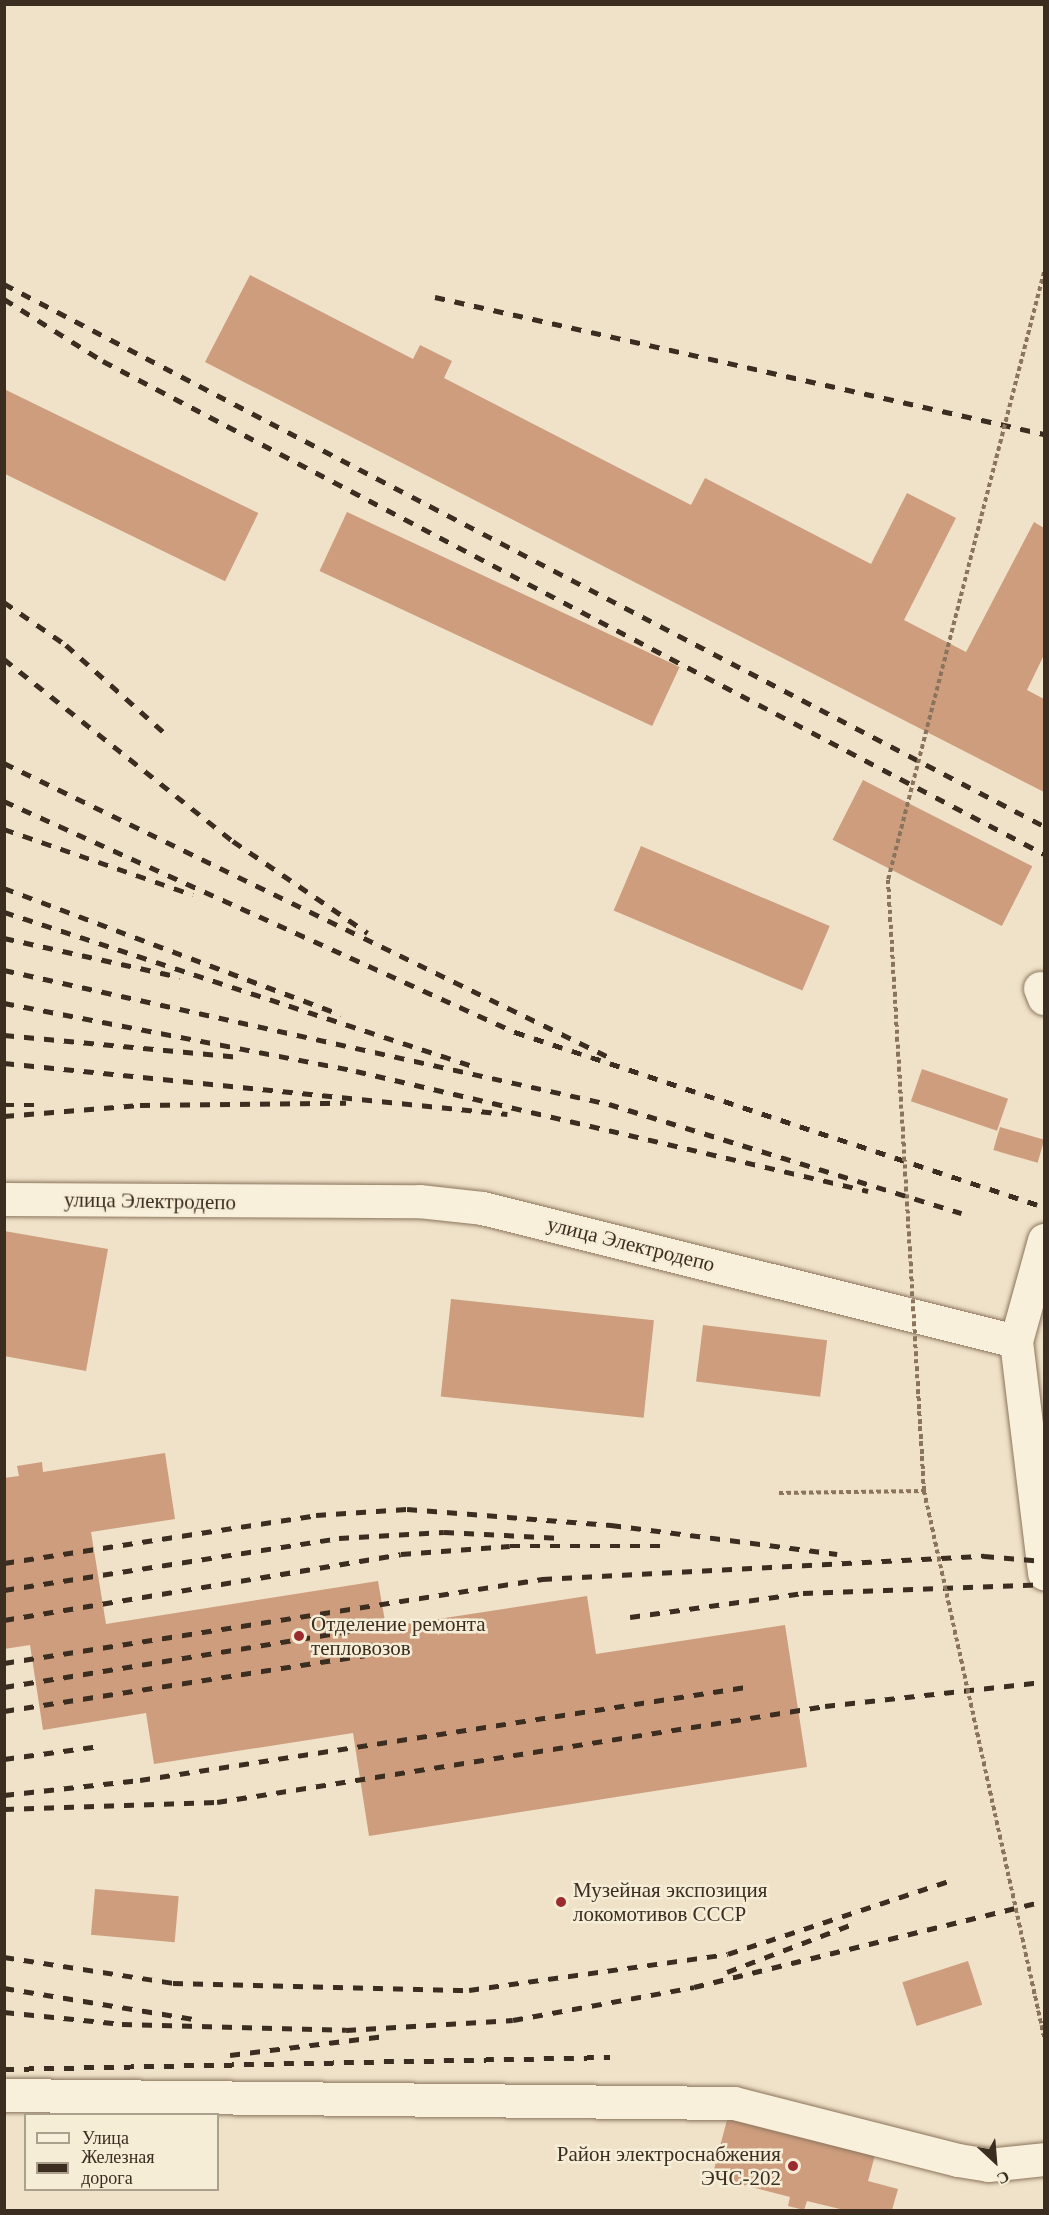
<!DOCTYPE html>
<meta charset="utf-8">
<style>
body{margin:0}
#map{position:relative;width:1049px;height:2215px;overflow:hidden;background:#efe2c8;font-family:"Times New Roman",serif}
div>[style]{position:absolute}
.building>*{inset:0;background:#cd9d7e;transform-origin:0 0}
.path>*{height:4px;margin-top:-2px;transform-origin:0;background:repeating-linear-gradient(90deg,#8b745c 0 4.5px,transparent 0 7.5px)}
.roads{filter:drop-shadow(0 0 2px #8b745c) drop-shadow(0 0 2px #8b745c)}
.minor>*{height:33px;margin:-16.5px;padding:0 16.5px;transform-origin:16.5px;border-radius:16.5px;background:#f9f0db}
.rail>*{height:4.5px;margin-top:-2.25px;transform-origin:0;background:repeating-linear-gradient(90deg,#3b2d20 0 10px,transparent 0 20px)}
.path-bridge>*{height:4px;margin-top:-2px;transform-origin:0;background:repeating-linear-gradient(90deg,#8b745c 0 4.5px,transparent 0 7.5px)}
.dots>*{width:16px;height:16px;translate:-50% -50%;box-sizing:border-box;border:3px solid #f6edd7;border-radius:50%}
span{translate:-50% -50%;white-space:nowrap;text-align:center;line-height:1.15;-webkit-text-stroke:5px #f6edd7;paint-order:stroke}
.street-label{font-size:21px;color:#3b2d20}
.poi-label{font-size:21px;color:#3b2d20}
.left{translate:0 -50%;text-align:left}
.right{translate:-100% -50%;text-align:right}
.frame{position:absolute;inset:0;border:6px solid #3b2d20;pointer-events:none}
.legend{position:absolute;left:24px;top:2113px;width:195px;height:78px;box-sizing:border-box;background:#f6edd7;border:2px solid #aba08e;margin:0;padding:8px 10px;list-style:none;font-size:18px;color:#3b2d20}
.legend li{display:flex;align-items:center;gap:12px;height:30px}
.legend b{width:30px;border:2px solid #aba08e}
.north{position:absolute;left:965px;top:2131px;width:60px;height:60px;-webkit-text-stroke:4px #f6edd7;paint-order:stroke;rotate:154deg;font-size:16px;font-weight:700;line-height:24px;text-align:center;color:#3b2d20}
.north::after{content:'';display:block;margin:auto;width:21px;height:27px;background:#3b2d20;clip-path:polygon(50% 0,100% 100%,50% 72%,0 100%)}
</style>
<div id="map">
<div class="building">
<i style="clip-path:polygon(250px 275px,413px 359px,420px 345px,452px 361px,444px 378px,691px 505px,705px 478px,871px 564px,907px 493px,956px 518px,904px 620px,966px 652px,1034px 522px,1044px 528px,1044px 655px,1027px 690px,1044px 699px,1044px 792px,205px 362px)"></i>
<i style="left:4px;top:389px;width:283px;height:76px;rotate:26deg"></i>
<i style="left:347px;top:512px;width:367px;height:65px;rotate:25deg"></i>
<i style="left:863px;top:780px;width:190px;height:67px;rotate:27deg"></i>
<i style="left:641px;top:846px;width:205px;height:70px;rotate:23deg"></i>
<i style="left:922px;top:1069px;width:91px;height:34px;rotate:19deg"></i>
<i style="left:1000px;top:1127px;width:46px;height:24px;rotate:16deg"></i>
<i style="clip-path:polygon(4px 1231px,108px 1249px,86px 1371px,4px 1356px)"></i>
<i style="left:451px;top:1299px;width:204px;height:98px;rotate:6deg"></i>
<i style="left:703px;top:1325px;width:125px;height:57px;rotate:7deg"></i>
<i style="clip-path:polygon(165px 1453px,175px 1519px,91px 1532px,106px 1624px,378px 1581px,386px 1627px,587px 1596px,596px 1654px,785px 1625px,807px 1767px,369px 1836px,353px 1733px,154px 1764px,146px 1713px,43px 1730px,30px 1645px,4px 1649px,4px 1478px,19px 1476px,17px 1466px,42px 1462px,43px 1472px)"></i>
<i style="left:95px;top:1889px;width:84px;height:46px;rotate:5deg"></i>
<i style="left:968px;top:1961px;width:46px;height:69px;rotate:72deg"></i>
<i style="clip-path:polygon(728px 2116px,875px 2155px,868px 2181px,898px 2189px,892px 2210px,844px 2210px,807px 2201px,804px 2210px,788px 2206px,790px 2197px,712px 2177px)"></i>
</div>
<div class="path">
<i style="left:779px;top:1493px;width:145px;rotate:-0.8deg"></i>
</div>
<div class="roads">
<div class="minor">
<i style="left:1040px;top:988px;width:11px;rotate:68deg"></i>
<i style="left:4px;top:1199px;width:415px;rotate:0.3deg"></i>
<i style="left:419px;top:1201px;width:63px;rotate:6.3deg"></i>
<i style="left:482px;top:1208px;width:550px;rotate:13.99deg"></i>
<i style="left:1016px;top:1341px;width:234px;rotate:83.1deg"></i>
<i style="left:1016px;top:1341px;width:105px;rotate:-74.5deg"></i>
<i style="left:4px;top:2095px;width:730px;rotate:0.63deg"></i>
<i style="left:734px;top:2103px;width:231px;rotate:14.3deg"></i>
<i style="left:958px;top:2160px;width:30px;rotate:9deg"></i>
<i style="left:988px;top:2165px;width:56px;rotate:-6.1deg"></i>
</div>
</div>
<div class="rail">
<i style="left:4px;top:284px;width:1173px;rotate:27.53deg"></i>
<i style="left:435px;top:297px;width:624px;rotate:12.68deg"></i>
<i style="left:4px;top:299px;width:117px;rotate:32.1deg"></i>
<i style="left:103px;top:361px;width:1062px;rotate:27.65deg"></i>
<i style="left:4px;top:602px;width:75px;rotate:34.7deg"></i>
<i style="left:66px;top:645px;width:137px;rotate:41.7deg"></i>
<i style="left:4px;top:659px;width:293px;rotate:38.5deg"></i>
<i style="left:233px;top:841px;width:163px;rotate:34.3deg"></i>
<i style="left:4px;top:763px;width:673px;rotate:25.92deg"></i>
<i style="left:4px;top:801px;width:561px;rotate:24.33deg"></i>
<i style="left:515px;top:1032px;width:557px;rotate:18.3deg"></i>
<i style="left:4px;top:829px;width:200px;rotate:19.2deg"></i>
<i style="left:4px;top:888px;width:360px;rotate:20.6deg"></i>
<i style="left:4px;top:912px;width:493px;rotate:18.2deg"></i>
<i style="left:4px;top:938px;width:180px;rotate:12.5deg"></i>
<i style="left:4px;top:970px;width:620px;rotate:12.49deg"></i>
<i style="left:609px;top:1104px;width:369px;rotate:17.2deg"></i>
<i style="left:4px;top:1003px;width:359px;rotate:10.9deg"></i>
<i style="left:356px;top:1071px;width:526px;rotate:13.19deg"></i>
<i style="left:4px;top:1035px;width:237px;rotate:5.3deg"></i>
<i style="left:4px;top:1063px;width:506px;rotate:5.79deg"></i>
<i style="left:4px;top:1105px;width:34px"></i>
<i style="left:4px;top:1116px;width:136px;rotate:-4.6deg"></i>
<i style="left:140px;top:1105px;width:206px;rotate:-0.6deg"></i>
<i style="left:4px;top:1563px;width:316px;rotate:-8.7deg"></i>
<i style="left:316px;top:1515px;width:91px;rotate:-3.8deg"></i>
<i style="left:407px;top:1509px;width:205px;rotate:4.5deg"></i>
<i style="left:611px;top:1525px;width:228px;rotate:7.3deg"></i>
<i style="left:4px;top:1590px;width:339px;rotate:-8.8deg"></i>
<i style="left:339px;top:1538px;width:105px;rotate:-3.3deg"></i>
<i style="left:444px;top:1532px;width:117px;rotate:2.9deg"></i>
<i style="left:630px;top:1617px;width:175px;rotate:-7.9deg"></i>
<i style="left:803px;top:1593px;width:241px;rotate:-2.1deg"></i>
<i style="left:4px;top:1620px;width:402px;rotate:-9.4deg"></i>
<i style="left:401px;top:1554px;width:109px;rotate:-4.2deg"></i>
<i style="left:510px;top:1546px;width:150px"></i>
<i style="left:4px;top:1663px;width:545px;rotate:-8.87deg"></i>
<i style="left:542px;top:1579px;width:443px;rotate:-3deg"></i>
<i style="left:984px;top:1556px;width:60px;rotate:4.8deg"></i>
<i style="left:4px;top:1687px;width:362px;rotate:-9.2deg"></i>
<i style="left:4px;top:1711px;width:365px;rotate:-8.8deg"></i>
<i style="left:4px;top:1759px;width:97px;rotate:-7.7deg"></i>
<i style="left:4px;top:1795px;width:137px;rotate:-6.3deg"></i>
<i style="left:140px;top:1780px;width:613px;rotate:-8.72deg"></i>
<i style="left:4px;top:1809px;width:213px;rotate:-1.9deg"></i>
<i style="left:217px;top:1802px;width:616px;rotate:-8.97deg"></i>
<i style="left:825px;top:1706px;width:220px;rotate:-6.3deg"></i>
<i style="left:4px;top:1957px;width:171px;rotate:8.7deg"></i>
<i style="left:173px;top:1983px;width:296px;rotate:1.4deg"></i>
<i style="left:469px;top:1990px;width:261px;rotate:-7.9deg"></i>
<i style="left:728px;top:1954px;width:233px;rotate:-18.3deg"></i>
<i style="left:727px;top:1972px;width:132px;rotate:-20.9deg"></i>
<i style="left:4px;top:1988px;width:192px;rotate:9.3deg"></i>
<i style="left:4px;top:2012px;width:119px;rotate:5.8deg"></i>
<i style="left:122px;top:2024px;width:224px;rotate:1.5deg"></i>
<i style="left:346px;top:2030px;width:167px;rotate:-3.4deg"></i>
<i style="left:513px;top:2020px;width:184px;rotate:-10.3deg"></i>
<i style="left:694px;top:1987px;width:360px;rotate:-13.8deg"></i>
<i style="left:230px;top:2055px;width:156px;rotate:-7deg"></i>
<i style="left:4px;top:2069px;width:606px;rotate:-1.13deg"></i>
</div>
<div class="path-bridge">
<i style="left:1044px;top:272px;width:628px;rotate:104.39deg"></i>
<i style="left:888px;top:880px;width:612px;rotate:86.63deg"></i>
<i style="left:924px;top:1491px;width:559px;rotate:77.6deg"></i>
</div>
<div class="dots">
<i style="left:299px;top:1636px;background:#9a2c2f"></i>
<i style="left:561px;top:1902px;background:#9a2c2f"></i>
<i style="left:793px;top:2166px;background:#9a2c2f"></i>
</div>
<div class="street-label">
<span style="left:150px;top:1201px;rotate:1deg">улица Электродепо</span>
<span style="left:631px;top:1244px;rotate:14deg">улица Электродепо</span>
</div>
<div class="poi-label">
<span class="left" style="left:311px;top:1636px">Отделение ремонта<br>тепловозов</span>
<span class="left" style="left:573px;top:1902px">Музейная экспозиция<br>локомотивов СССР</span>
<span class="right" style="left:781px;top:2166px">Район электроснабжения<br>ЭЧС-202</span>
</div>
<div class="frame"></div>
<ul class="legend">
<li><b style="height:8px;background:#f9f0db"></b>Улица</li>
<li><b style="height:8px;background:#3b2d20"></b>Железная дорога</li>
</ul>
<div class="north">С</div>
</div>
